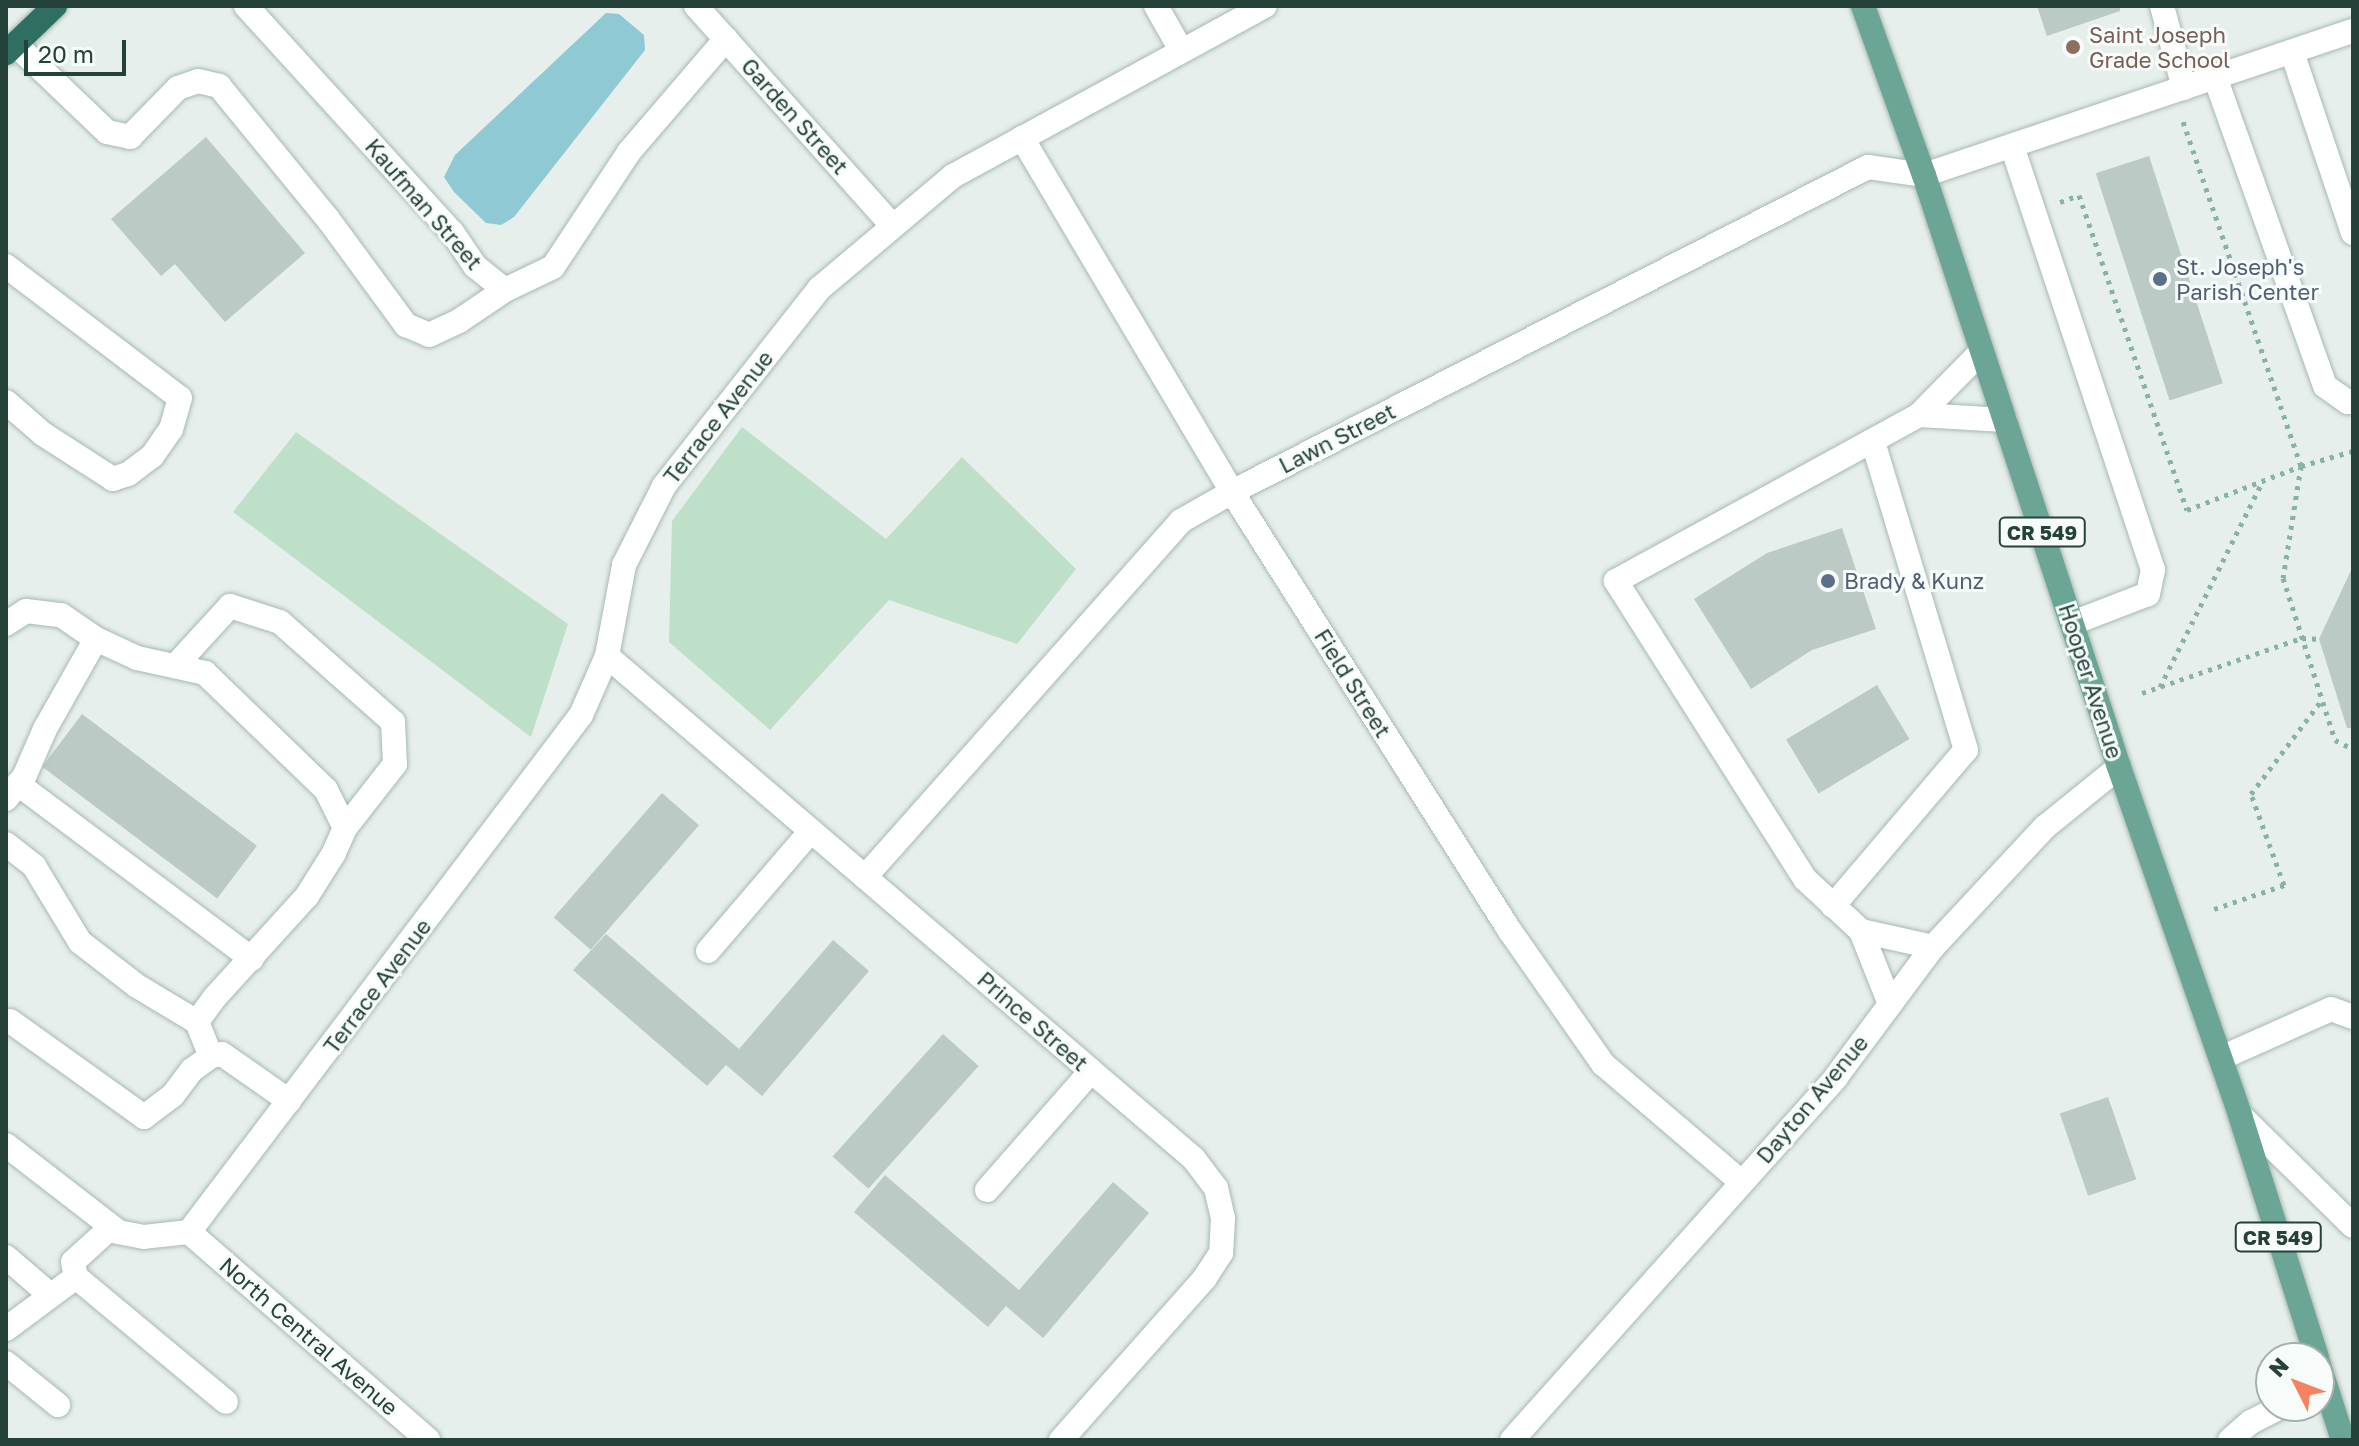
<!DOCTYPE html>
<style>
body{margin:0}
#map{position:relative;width:2359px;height:1446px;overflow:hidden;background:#e6efeb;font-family:"Golos Text",sans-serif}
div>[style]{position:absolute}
.green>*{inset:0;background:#bfe0c8}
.water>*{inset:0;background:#8ec9d4}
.building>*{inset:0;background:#bbcac4;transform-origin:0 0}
.path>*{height:5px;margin-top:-2.5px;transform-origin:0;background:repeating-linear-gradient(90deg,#86b3a5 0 4px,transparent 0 10px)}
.roads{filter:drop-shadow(0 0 2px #a8b8b2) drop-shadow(0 0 2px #a8b8b2)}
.minor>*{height:24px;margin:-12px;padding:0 12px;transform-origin:12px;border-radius:12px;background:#fff}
.major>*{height:24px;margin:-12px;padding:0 12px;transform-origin:12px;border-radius:12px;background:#6aa596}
.highway>*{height:24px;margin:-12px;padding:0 12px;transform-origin:12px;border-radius:12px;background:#2f6f62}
.dots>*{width:22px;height:22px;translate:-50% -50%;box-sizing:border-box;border:4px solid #f7fbf9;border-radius:50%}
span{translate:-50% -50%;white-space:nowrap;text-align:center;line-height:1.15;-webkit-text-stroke:6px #f7fbf9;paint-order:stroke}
.shield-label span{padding:2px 6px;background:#f7fbf9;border:2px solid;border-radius:6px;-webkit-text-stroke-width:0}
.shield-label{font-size:20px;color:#24423a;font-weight:700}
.education-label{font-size:22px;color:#785e54}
.left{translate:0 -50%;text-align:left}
.street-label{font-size:22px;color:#24423a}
.service-label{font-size:22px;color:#4e5e75}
.frame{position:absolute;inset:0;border:8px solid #24423a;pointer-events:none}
.north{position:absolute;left:2255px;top:1342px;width:80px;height:80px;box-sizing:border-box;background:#f7fbf9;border:2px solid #a3b1ad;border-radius:50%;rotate:312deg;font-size:22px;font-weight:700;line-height:32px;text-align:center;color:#24423a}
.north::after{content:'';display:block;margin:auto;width:28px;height:36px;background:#f4845f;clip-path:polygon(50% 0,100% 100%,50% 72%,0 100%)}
.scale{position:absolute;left:24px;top:40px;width:102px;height:36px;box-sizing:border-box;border:4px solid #24423a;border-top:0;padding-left:10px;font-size:24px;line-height:28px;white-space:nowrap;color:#24423a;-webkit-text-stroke:6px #f7fbf9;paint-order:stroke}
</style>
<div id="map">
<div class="green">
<i style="clip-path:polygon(742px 427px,886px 539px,962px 457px,1076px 569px,1017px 644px,889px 600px,770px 730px,669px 642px,672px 521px)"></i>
<i style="clip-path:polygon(296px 432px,568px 624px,531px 737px,233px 512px)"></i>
</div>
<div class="water">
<i style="clip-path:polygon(606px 13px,619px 14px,644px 35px,645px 50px,514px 217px,501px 225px,486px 223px,454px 192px,444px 177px,455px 155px)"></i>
</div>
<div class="building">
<i style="clip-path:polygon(2037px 6px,2120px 6px,2120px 11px,2047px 36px)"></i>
<i style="clip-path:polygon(206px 137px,305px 253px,225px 322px,175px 264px,161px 276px,111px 219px)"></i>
<i style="left:2149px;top:156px;width:239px;height:56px;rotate:72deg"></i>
<i style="clip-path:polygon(1842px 528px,1876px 629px,1812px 650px,1751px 689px,1694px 599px,1767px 553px)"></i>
<i style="clip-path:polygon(2353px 566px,2353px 728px,2347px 728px,2319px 639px)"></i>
<i style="left:1877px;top:685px;width:63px;height:106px;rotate:59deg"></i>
<i style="left:82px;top:714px;width:219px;height:66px;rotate:37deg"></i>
<i style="left:662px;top:793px;width:49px;height:165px;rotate:41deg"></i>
<i style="clip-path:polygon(606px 934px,739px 1049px,833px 940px,869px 971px,762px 1096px,726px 1065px,707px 1086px,573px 970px)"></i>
<i style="left:943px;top:1034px;width:48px;height:165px;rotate:42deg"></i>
<i style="left:2108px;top:1097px;width:87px;height:51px;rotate:71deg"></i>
<i style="clip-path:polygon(885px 1175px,1019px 1290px,1113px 1182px,1149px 1213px,1043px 1338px,1006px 1306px,988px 1327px,854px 1212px)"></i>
</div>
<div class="path">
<i style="left:2060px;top:202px;width:20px;rotate:-20deg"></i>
<i style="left:2079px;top:195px;width:333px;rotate:71.1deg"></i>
<i style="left:2187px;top:510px;width:122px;rotate:-21.1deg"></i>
<i style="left:2301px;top:466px;width:367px;rotate:-108.9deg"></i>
<i style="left:2353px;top:451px;width:54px;rotate:163.9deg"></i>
<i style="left:2301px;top:466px;width:113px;rotate:99.1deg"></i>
<i style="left:2283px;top:578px;width:170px;rotate:72.2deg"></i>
<i style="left:2335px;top:740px;width:20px;rotate:27deg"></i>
<i style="left:2160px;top:687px;width:229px;rotate:-63.5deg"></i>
<i style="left:2142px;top:693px;width:169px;rotate:-19deg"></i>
<i style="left:2302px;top:638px;width:17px;rotate:3deg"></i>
<i style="left:2214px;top:909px;width:74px;rotate:-18.9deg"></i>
<i style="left:2284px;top:885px;width:97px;rotate:-109.9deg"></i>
<i style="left:2251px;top:794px;width:116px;rotate:-53deg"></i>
</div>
<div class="roads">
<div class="minor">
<i style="left:246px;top:6px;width:306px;rotate:47.7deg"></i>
<i style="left:452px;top:232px;width:41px;rotate:55.9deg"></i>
<i style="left:475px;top:266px;width:38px;rotate:39deg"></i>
<i style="left:505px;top:290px;width:53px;rotate:-25.6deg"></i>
<i style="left:553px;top:267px;width:138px;rotate:-56.5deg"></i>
<i style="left:629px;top:152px;width:149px;rotate:-49.4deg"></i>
<i style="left:696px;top:6px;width:295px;rotate:48.2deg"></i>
<i style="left:1156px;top:6px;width:51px;rotate:60.4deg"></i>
<i style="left:2162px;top:6px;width:85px;rotate:75deg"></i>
<i style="left:15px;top:44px;width:127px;rotate:43.7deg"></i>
<i style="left:107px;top:132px;width:24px;rotate:12deg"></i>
<i style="left:130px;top:137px;width:69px;rotate:-45.6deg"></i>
<i style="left:178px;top:88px;width:21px;rotate:-19deg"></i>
<i style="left:198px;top:81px;width:22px;rotate:13deg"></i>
<i style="left:219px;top:86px;width:172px;rotate:50.7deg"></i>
<i style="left:328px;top:219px;width:132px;rotate:53.7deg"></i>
<i style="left:406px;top:325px;width:25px;rotate:23deg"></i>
<i style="left:429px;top:335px;width:33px;rotate:-25deg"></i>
<i style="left:459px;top:321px;width:55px;rotate:-34deg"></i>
<i style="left:2292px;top:52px;width:191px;rotate:71.4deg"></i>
<i style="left:2215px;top:77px;width:328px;rotate:70.4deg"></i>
<i style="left:2325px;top:386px;width:28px;rotate:35deg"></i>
<i style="left:2348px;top:402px;width:5px;rotate:-11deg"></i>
<i style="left:1022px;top:138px;width:412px;rotate:59.3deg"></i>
<i style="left:1232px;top:492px;width:520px;rotate:57.66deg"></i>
<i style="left:1510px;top:931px;width:162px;rotate:55deg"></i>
<i style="left:1603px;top:1064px;width:182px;rotate:40.5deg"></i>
<i style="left:2012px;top:146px;width:447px;rotate:71.6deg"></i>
<i style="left:2153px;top:570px;width:25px;rotate:102deg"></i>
<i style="left:2148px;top:594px;width:80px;rotate:158.9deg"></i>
<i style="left:6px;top:266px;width:218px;rotate:37.2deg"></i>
<i style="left:180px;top:398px;width:32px;rotate:106deg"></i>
<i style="left:171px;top:429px;width:33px;rotate:125deg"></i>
<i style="left:152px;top:456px;width:30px;rotate:143deg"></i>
<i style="left:128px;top:474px;width:16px;rotate:162deg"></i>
<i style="left:113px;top:479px;width:83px;rotate:-147.3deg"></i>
<i style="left:43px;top:434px;width:49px;rotate:-139.1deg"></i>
<i style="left:1981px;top:352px;width:88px;rotate:134.5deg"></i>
<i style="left:1919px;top:415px;width:86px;rotate:3.3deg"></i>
<i style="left:6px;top:624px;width:24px;rotate:-33deg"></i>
<i style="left:26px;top:611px;width:35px;rotate:7deg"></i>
<i style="left:61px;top:615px;width:42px;rotate:34.4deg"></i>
<i style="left:96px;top:639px;width:45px;rotate:24.9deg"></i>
<i style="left:137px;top:658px;width:70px;rotate:12.4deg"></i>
<i style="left:205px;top:673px;width:168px;rotate:44deg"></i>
<i style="left:326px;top:790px;width:42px;rotate:63.4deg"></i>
<i style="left:345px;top:828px;width:27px;rotate:114deg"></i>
<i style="left:334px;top:853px;width:51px;rotate:122.1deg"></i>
<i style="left:307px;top:896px;width:137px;rotate:132.3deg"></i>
<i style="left:215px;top:997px;width:31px;rotate:126deg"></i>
<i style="left:197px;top:1022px;width:37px;rotate:68deg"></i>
<i style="left:607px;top:656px;width:773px;rotate:40.59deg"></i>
<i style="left:1194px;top:1159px;width:36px;rotate:53deg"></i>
<i style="left:1216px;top:1188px;width:31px;rotate:77deg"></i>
<i style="left:1223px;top:1218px;width:35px;rotate:93deg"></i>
<i style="left:1221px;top:1253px;width:30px;rotate:123deg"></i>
<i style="left:1205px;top:1278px;width:217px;rotate:131.6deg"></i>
<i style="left:176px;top:665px;width:80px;rotate:-47.5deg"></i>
<i style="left:230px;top:606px;width:52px;rotate:17.7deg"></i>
<i style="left:280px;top:622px;width:151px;rotate:41.5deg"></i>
<i style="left:393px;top:722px;width:42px;rotate:87.3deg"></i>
<i style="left:395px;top:764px;width:81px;rotate:128deg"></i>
<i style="left:18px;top:784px;width:292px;rotate:36.8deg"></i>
<i style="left:6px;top:799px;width:28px;rotate:-51deg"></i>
<i style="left:24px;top:777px;width:52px;rotate:-66.4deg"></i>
<i style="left:45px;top:729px;width:103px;rotate:-60.5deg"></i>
<i style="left:6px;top:844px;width:36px;rotate:38deg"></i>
<i style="left:34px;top:866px;width:89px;rotate:58.8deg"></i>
<i style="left:80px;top:942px;width:72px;rotate:37.7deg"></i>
<i style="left:137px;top:986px;width:70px;rotate:31deg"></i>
<i style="left:865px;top:877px;width:476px;rotate:-48.4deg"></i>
<i style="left:1181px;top:521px;width:59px;rotate:-29.6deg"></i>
<i style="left:1232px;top:492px;width:714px;rotate:-27.07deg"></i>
<i style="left:1868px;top:167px;width:57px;rotate:8.1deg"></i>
<i style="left:1924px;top:175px;width:453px;rotate:-18.6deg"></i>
<i style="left:1833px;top:906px;width:205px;rotate:-49.6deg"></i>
<i style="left:1966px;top:750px;width:323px;rotate:-106.8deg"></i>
<i style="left:1861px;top:931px;width:74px;rotate:12.5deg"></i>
<i style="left:708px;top:951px;width:158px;rotate:-49.4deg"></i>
<i style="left:1890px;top:1004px;width:79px;rotate:-111.7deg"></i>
<i style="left:1861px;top:931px;width:76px;rotate:-137.1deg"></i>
<i style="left:1805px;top:879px;width:353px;rotate:-122.4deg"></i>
<i style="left:1616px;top:581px;width:345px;rotate:-28.7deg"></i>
<i style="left:10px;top:1021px;width:165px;rotate:35.6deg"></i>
<i style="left:144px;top:1117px;width:36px;rotate:-37deg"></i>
<i style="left:173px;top:1095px;width:31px;rotate:-53deg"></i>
<i style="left:192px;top:1070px;width:24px;rotate:-36deg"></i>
<i style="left:211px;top:1056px;width:11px;rotate:-10deg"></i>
<i style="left:222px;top:1054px;width:82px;rotate:35deg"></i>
<i style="left:2221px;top:1058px;width:120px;rotate:-24deg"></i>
<i style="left:2331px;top:1009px;width:23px;rotate:20deg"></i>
<i style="left:2240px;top:1115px;width:158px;rotate:44.5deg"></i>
<i style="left:6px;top:1145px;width:139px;rotate:37.7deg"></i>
<i style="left:987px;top:1190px;width:158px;rotate:-48.8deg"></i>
<i style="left:189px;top:1232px;width:649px;rotate:-52.83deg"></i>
<i style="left:581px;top:715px;width:64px;rotate:-66.2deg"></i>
<i style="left:607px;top:656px;width:93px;rotate:-79.4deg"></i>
<i style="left:624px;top:565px;width:89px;rotate:-63.1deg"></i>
<i style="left:664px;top:486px;width:252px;rotate:-51.8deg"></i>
<i style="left:820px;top:288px;width:174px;rotate:-40.1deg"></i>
<i style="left:953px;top:176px;width:355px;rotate:-28.6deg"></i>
<i style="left:189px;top:1232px;width:45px;rotate:173.7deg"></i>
<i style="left:144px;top:1237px;width:37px;rotate:-169deg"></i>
<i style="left:108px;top:1230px;width:47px;rotate:137.6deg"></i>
<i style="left:73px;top:1262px;width:15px;rotate:79deg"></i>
<i style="left:76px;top:1277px;width:195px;rotate:39.8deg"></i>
<i style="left:189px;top:1232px;width:317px;rotate:41deg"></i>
<i style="left:6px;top:1257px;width:57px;rotate:40.7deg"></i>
<i style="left:6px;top:1329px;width:87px;rotate:-36.6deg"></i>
<i style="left:6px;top:1363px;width:67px;rotate:38.9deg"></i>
<i style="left:1512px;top:1440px;width:487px;rotate:-48.2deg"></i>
<i style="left:1836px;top:1077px;width:162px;rotate:-53.3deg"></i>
<i style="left:1933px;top:947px;width:164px;rotate:-47deg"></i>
<i style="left:2045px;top:827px;width:95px;rotate:-39deg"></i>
<i style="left:2230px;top:1440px;width:28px;rotate:-41deg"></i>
<i style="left:2251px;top:1422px;width:36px;rotate:-27deg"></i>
</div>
<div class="major">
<i style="left:1863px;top:6px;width:180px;rotate:70.2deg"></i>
<i style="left:1924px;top:175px;width:623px;rotate:71.77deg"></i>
<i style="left:2119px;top:767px;width:368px;rotate:70.8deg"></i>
<i style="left:2240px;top:1115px;width:255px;rotate:72.4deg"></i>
<i style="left:2319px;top:1365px;width:79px;rotate:72.3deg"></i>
</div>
<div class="highway">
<i style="left:6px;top:53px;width:68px;rotate:-43.8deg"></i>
</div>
</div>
<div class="dots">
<i style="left:2073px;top:47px;background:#8d6e63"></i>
<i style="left:2160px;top:279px;background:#5c6f8a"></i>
<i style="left:1828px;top:581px;background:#5c6f8a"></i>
</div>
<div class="shield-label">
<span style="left:2042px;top:532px">CR 549</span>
<span style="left:2278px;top:1237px">CR 549</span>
</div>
<div class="education-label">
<span class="left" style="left:2089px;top:47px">Saint Joseph<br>Grade School</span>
</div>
<div class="street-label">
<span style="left:795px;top:116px;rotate:48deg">Garden Street</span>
<span style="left:424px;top:204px;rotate:49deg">Kaufman Street</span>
<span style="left:718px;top:417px;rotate:-52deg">Terrace Avenue</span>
<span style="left:1337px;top:438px;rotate:-27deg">Lawn Street</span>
<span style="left:2091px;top:681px;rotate:72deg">Hooper Avenue</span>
<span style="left:1353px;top:683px;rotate:58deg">Field Street</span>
<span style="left:377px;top:986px;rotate:-53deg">Terrace Avenue</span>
<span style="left:1033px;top:1021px;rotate:41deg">Prince Street</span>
<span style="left:1812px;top:1099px;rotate:-50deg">Dayton Avenue</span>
<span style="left:309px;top:1336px;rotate:41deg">North Central Avenue</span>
</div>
<div class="service-label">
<span class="left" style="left:2176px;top:279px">St. Joseph's<br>Parish Center</span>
<span class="left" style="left:1844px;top:581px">Brady &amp; Kunz</span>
</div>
<div class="frame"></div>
<div class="north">N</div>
<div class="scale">20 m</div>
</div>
